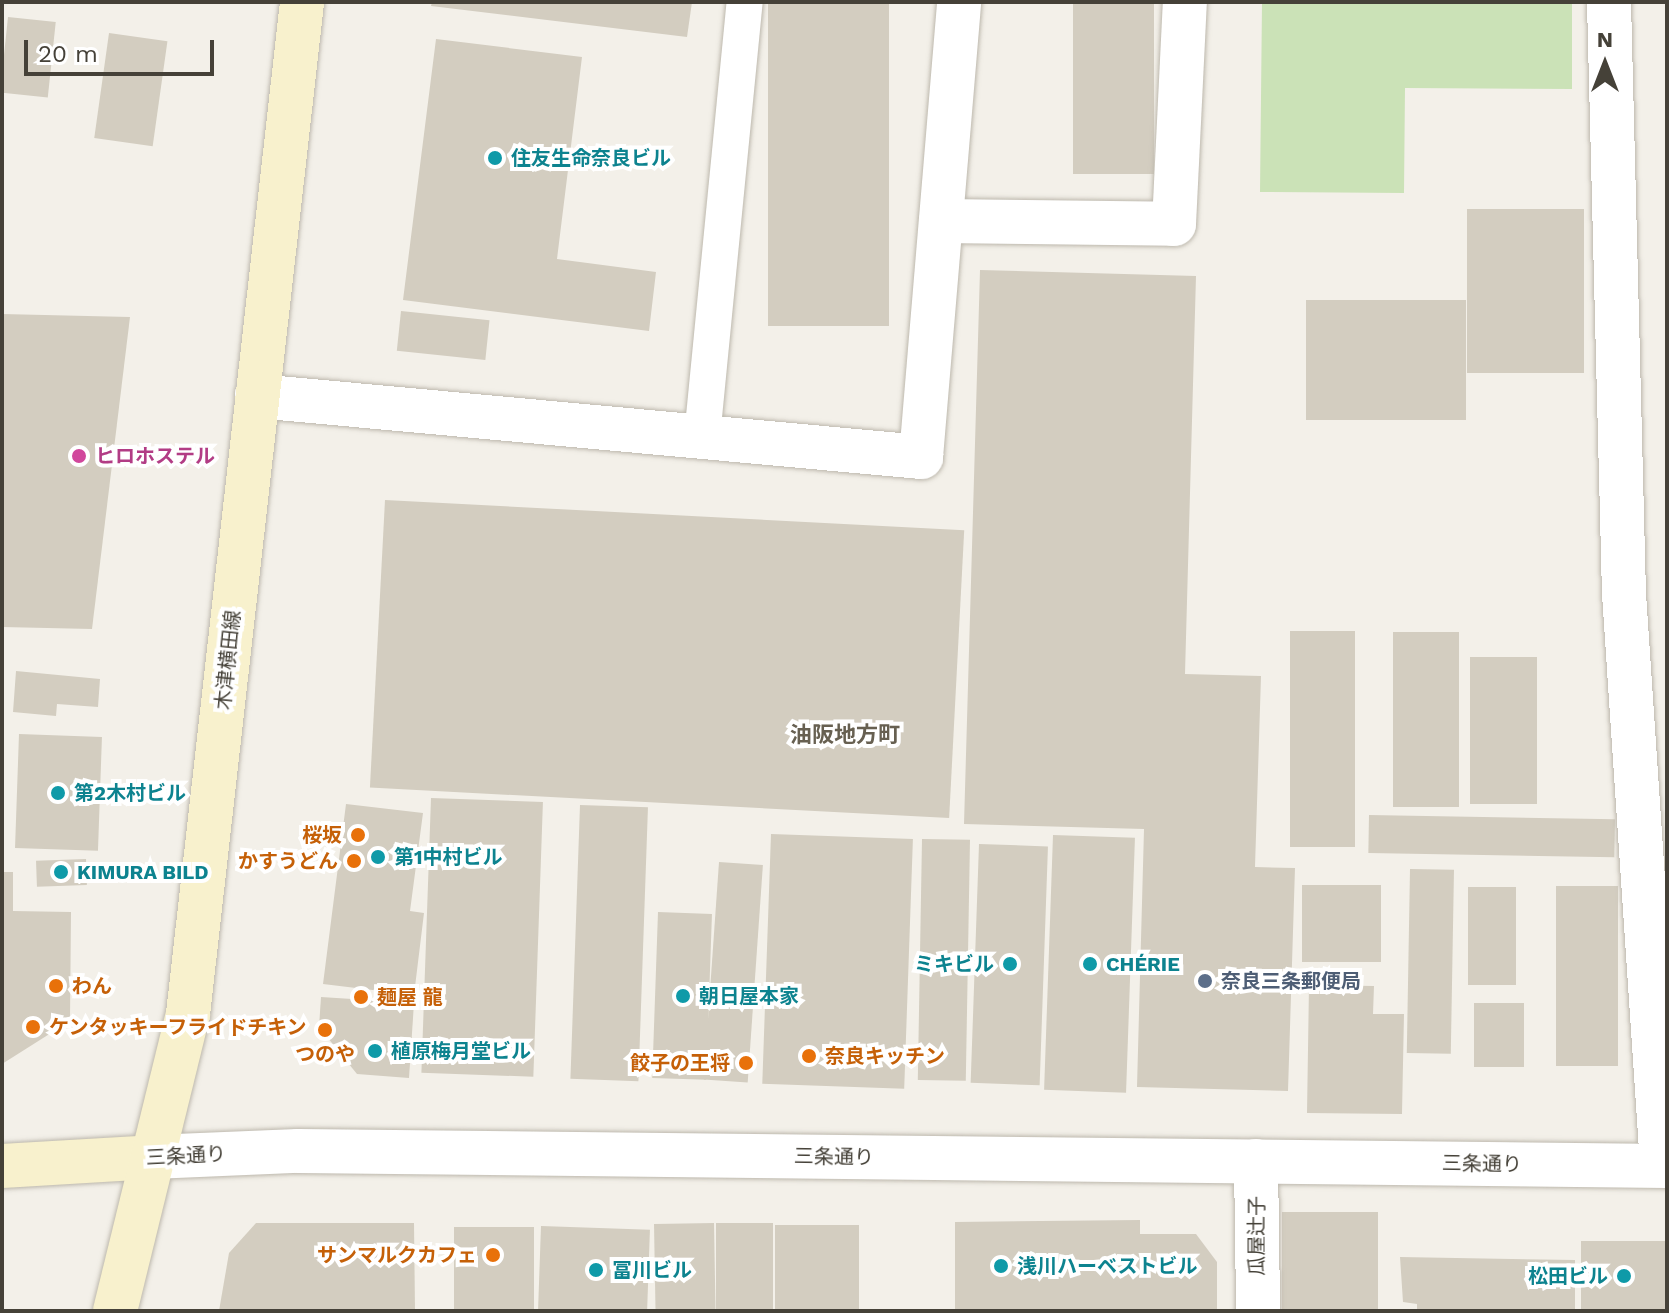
<!DOCTYPE html>
<meta charset="utf-8">
<style>
body{margin:0}
#map{position:relative;width:1669px;height:1313px;overflow:hidden;background:#f3f0e9;font-family:"Work Sans","Noto Sans JP",sans-serif}
div>[style]{position:absolute}
.green>*{inset:0;background:#cbe2b7}
.building>*{inset:0;background:#d3cdc0;transform-origin:0 0}
.roads{filter:drop-shadow(0 0 2px #bdb8ad) drop-shadow(0 0 2px #bdb8ad)}
.lane>*{height:36px;margin:-18px;padding:0 18px;transform-origin:18px;border-radius:18px;background:#fff}
.street>*{height:44px;margin:-22px;padding:0 22px;transform-origin:22px;border-radius:22px;background:#fff}
.secondary>*{height:44px;margin:-22px;padding:0 22px;transform-origin:22px;border-radius:22px;background:#f8f1cd}
.dots>*{width:22px;height:22px;translate:-50% -50%;box-sizing:border-box;border:4px solid #fff;border-radius:50%}
span{translate:-50% -50%;white-space:nowrap;text-align:center;line-height:1.15;-webkit-text-stroke:8px #fff;paint-order:stroke}
.culture-label{font-size:20px;color:#0d838f;font-weight:700}
.left{translate:0 -50%;text-align:left}
.right{translate:-100% -50%;text-align:right}
.hotel-label{font-size:20px;color:#b23c85;font-weight:700}
.street-label{font-size:20px;color:#454138}
.food-label{font-size:20px;color:#c56008;font-weight:700}
.service-label{font-size:20px;color:#4e5e75;font-weight:700}
.neighbourhood-label{font-size:22px;color:#676051;font-weight:700}
.frame{position:absolute;inset:0;border:4px solid #454138;pointer-events:none}
.north{position:absolute;left:1565px;top:24px;width:80px;height:80px;-webkit-text-stroke:6px #fff;paint-order:stroke;rotate:0deg;font-size:22px;font-weight:700;line-height:32px;text-align:center;color:#454138}
.north::after{content:'';display:block;margin:auto;width:28px;height:36px;background:#454138;clip-path:polygon(50% 0,100% 100%,50% 72%,0 100%)}
.scale{position:absolute;left:24px;top:40px;width:190px;height:36px;box-sizing:border-box;border:4px solid #454138;border-top:0;padding-left:10px;font-size:24px;line-height:28px;white-space:nowrap;color:#454138;-webkit-text-stroke:6px #fff;paint-order:stroke}
</style>
<div id="map">
<div class="green">
<i style="clip-path:polygon(1262px 2px,1572px 2px,1572px 89px,1405px 88px,1404px 193px,1260px 192px)"></i>
</div>
<div class="building">
<i style="clip-path:polygon(432px 2px,692px 2px,687px 37px,431px 6px)"></i>
<i style="left:768px;top:2px;width:121px;height:324px"></i>
<i style="left:1073px;top:2px;width:81px;height:172px"></i>
<i style="left:8px;top:17px;width:48px;height:76px;rotate:6deg"></i>
<i style="left:109px;top:33px;width:59px;height:106px;rotate:8deg"></i>
<i style="clip-path:polygon(436px 39px,582px 57px,557px 259px,656px 272px,649px 331px,403px 300px)"></i>
<i style="left:1584px;top:209px;width:164px;height:117px;rotate:90deg"></i>
<i style="clip-path:polygon(980px 270px,1196px 276px,1185px 674px,1261px 676px,1255px 867px,1295px 868px,1288px 1091px,1137px 1087px,1144px 829px,964px 824px)"></i>
<i style="left:1466px;top:300px;width:120px;height:160px;rotate:90deg"></i>
<i style="left:401px;top:311px;width:89px;height:40px;rotate:6deg"></i>
<i style="clip-path:polygon(2px 314px,130px 317px,92px 629px,2px 627px)"></i>
<i style="left:385px;top:500px;width:580px;height:288px;rotate:3deg"></i>
<i style="left:1290px;top:631px;width:65px;height:216px"></i>
<i style="left:1393px;top:632px;width:66px;height:175px"></i>
<i style="left:1470px;top:657px;width:67px;height:147px"></i>
<i style="clip-path:polygon(16px 671px,100px 679px,98px 707px,57px 704px,56px 716px,13px 712px)"></i>
<i style="left:19px;top:734px;width:83px;height:114px;rotate:2deg"></i>
<i style="left:431px;top:798px;width:112px;height:275px;rotate:2deg"></i>
<i style="clip-path:polygon(346px 804px,423px 813px,410px 911px,424px 913px,414px 995px,323px 984px)"></i>
<i style="left:580px;top:805px;width:68px;height:274px;rotate:2deg"></i>
<i style="left:1369px;top:815px;width:246px;height:38px;rotate:1deg"></i>
<i style="left:771px;top:834px;width:142px;height:250px;rotate:2deg"></i>
<i style="left:1053px;top:835px;width:82px;height:255px;rotate:2deg"></i>
<i style="left:922px;top:839px;width:48px;height:241px;rotate:1deg"></i>
<i style="left:979px;top:844px;width:69px;height:239px;rotate:2deg"></i>
<i style="left:86px;top:859px;width:26px;height:50px;rotate:88deg"></i>
<i style="left:719px;top:862px;width:44px;height:218px;rotate:4deg"></i>
<i style="left:1410px;top:869px;width:44px;height:184px;rotate:1deg"></i>
<i style="clip-path:polygon(2px 872px,13px 872px,13px 911px,71px 912px,70px 1021px,2px 1064px)"></i>
<i style="left:1302px;top:885px;width:79px;height:77px"></i>
<i style="left:1556px;top:886px;width:62px;height:180px"></i>
<i style="left:1468px;top:887px;width:48px;height:98px"></i>
<i style="left:658px;top:912px;width:54px;height:166px;rotate:2deg"></i>
<i style="clip-path:polygon(1309px 985px,1374px 986px,1373px 1014px,1404px 1014px,1402px 1114px,1307px 1113px)"></i>
<i style="clip-path:polygon(321px 997px,414px 1003px,409px 1078px,357px 1074px,319px 1027px)"></i>
<i style="left:1524px;top:1003px;width:64px;height:50px;rotate:90deg"></i>
<i style="left:1282px;top:1212px;width:96px;height:99px"></i>
<i style="clip-path:polygon(1140px 1220px,1140px 1234px,1196px 1234px,1217px 1262px,1217px 1311px,955px 1311px,955px 1222px)"></i>
<i style="clip-path:polygon(256px 1223px,414px 1223px,415px 1311px,219px 1311px,229px 1253px)"></i>
<i style="left:714px;top:1223px;width:88px;height:60px;rotate:89deg"></i>
<i style="left:716px;top:1223px;width:57px;height:88px"></i>
<i style="left:775px;top:1225px;width:84px;height:86px"></i>
<i style="left:541px;top:1226px;width:109px;height:85px;rotate:2deg"></i>
<i style="left:454px;top:1227px;width:80px;height:84px"></i>
<i style="left:1667px;top:1241px;width:70px;height:86px;rotate:90deg"></i>
<i style="clip-path:polygon(1400px 1257px,1575px 1260px,1575px 1311px,1417px 1311px,1417px 1304px,1403px 1302px)"></i>
</div>
<div class="roads">
<div class="lane">
<i style="left:702px;top:437px;width:437px;rotate:-84.4deg"></i>
</div>
<div class="street">
<i style="left:1609px;top:2px;width:592px;rotate:88.55deg"></i>
<i style="left:1624px;top:594px;width:572px;rotate:86.19deg"></i>
<i style="left:941px;top:221px;width:233px;rotate:0.7deg"></i>
<i style="left:1174px;top:224px;width:222px;rotate:-87.2deg"></i>
<i style="left:257px;top:396px;width:667px;rotate:5.25deg"></i>
<i style="left:921px;top:457px;width:457px;rotate:-85.2deg"></i>
<i style="left:152px;top:1157px;width:146px;rotate:-2.4deg"></i>
<i style="left:298px;top:1151px;width:1369px;rotate:0.63deg"></i>
<i style="left:1256px;top:1161px;width:150px;rotate:89.2deg"></i>
</div>
<div class="secondary">
<i style="left:2px;top:1166px;width:150px;rotate:-3.4deg"></i>
<i style="left:115px;top:1311px;width:306px;rotate:-76.2deg"></i>
<i style="left:188px;top:1014px;width:1018px;rotate:-83.57deg"></i>
</div>
</div>
<div class="dots">
<i style="left:495px;top:158px;background:#0f9aa8"></i>
<i style="left:79px;top:456px;background:#d1479c"></i>
<i style="left:58px;top:793px;background:#0f9aa8"></i>
<i style="left:358px;top:835px;background:#e8710a"></i>
<i style="left:378px;top:857px;background:#0f9aa8"></i>
<i style="left:354px;top:861px;background:#e8710a"></i>
<i style="left:61px;top:872px;background:#0f9aa8"></i>
<i style="left:1010px;top:964px;background:#0f9aa8"></i>
<i style="left:1090px;top:964px;background:#0f9aa8"></i>
<i style="left:1205px;top:981px;background:#5c6f8a"></i>
<i style="left:56px;top:986px;background:#e8710a"></i>
<i style="left:683px;top:996px;background:#0f9aa8"></i>
<i style="left:361px;top:997px;background:#e8710a"></i>
<i style="left:33px;top:1027px;background:#e8710a"></i>
<i style="left:325px;top:1030px;background:#e8710a"></i>
<i style="left:375px;top:1051px;background:#0f9aa8"></i>
<i style="left:809px;top:1056px;background:#e8710a"></i>
<i style="left:746px;top:1063px;background:#e8710a"></i>
<i style="left:493px;top:1255px;background:#e8710a"></i>
<i style="left:1001px;top:1266px;background:#0f9aa8"></i>
<i style="left:596px;top:1270px;background:#0f9aa8"></i>
<i style="left:1624px;top:1276px;background:#0f9aa8"></i>
</div>
<div class="culture-label">
<span class="left" style="left:511px;top:158px">住友生命奈良ビル</span>
<span class="left" style="left:74px;top:793px">第2木村ビル</span>
<span class="left" style="left:394px;top:857px">第1中村ビル</span>
<span class="left" style="left:77px;top:872px">KIMURA BILD</span>
<span class="right" style="left:994px;top:964px">ミキビル</span>
<span class="left" style="left:1106px;top:964px">CHÉRIE</span>
<span class="left" style="left:699px;top:996px">朝日屋本家</span>
<span class="left" style="left:391px;top:1051px">植原梅月堂ビル</span>
<span class="left" style="left:1017px;top:1266px">浅川ハーベストビル</span>
<span class="left" style="left:612px;top:1270px">冨川ビル</span>
<span class="right" style="left:1608px;top:1276px">松田ビル</span>
</div>
<div class="hotel-label">
<span class="left" style="left:95px;top:456px">ヒロホステル</span>
</div>
<div class="street-label">
<span style="left:228px;top:660px;rotate:-84deg">木津横田線</span>
<span style="left:186px;top:1156px;rotate:-3deg">三条通り</span>
<span style="left:834px;top:1157px;rotate:1deg">三条通り</span>
<span style="left:1482px;top:1164px;rotate:1deg">三条通り</span>
<span style="left:1257px;top:1236px;rotate:-90deg">瓜屋辻子</span>
</div>
<div class="food-label">
<span class="right" style="left:342px;top:835px">桜坂</span>
<span class="right" style="left:338px;top:861px">かすうどん</span>
<span class="left" style="left:72px;top:986px">わん</span>
<span class="left" style="left:377px;top:997px">麺屋 龍</span>
<span class="left" style="left:49px;top:1027px">ケンタッキーフライドチキン</span>
<span style="left:325px;top:1054px">つのや</span>
<span class="left" style="left:825px;top:1056px">奈良キッチン</span>
<span class="right" style="left:730px;top:1063px">餃子の王将</span>
<span class="right" style="left:477px;top:1255px">サンマルクカフェ</span>
</div>
<div class="service-label">
<span class="left" style="left:1221px;top:981px">奈良三条郵便局</span>
</div>
<div class="neighbourhood-label">
<span style="left:845px;top:735px">油阪地方町</span>
</div>
<div class="frame"></div>
<div class="north">N</div>
<div class="scale">20 m</div>
</div>
